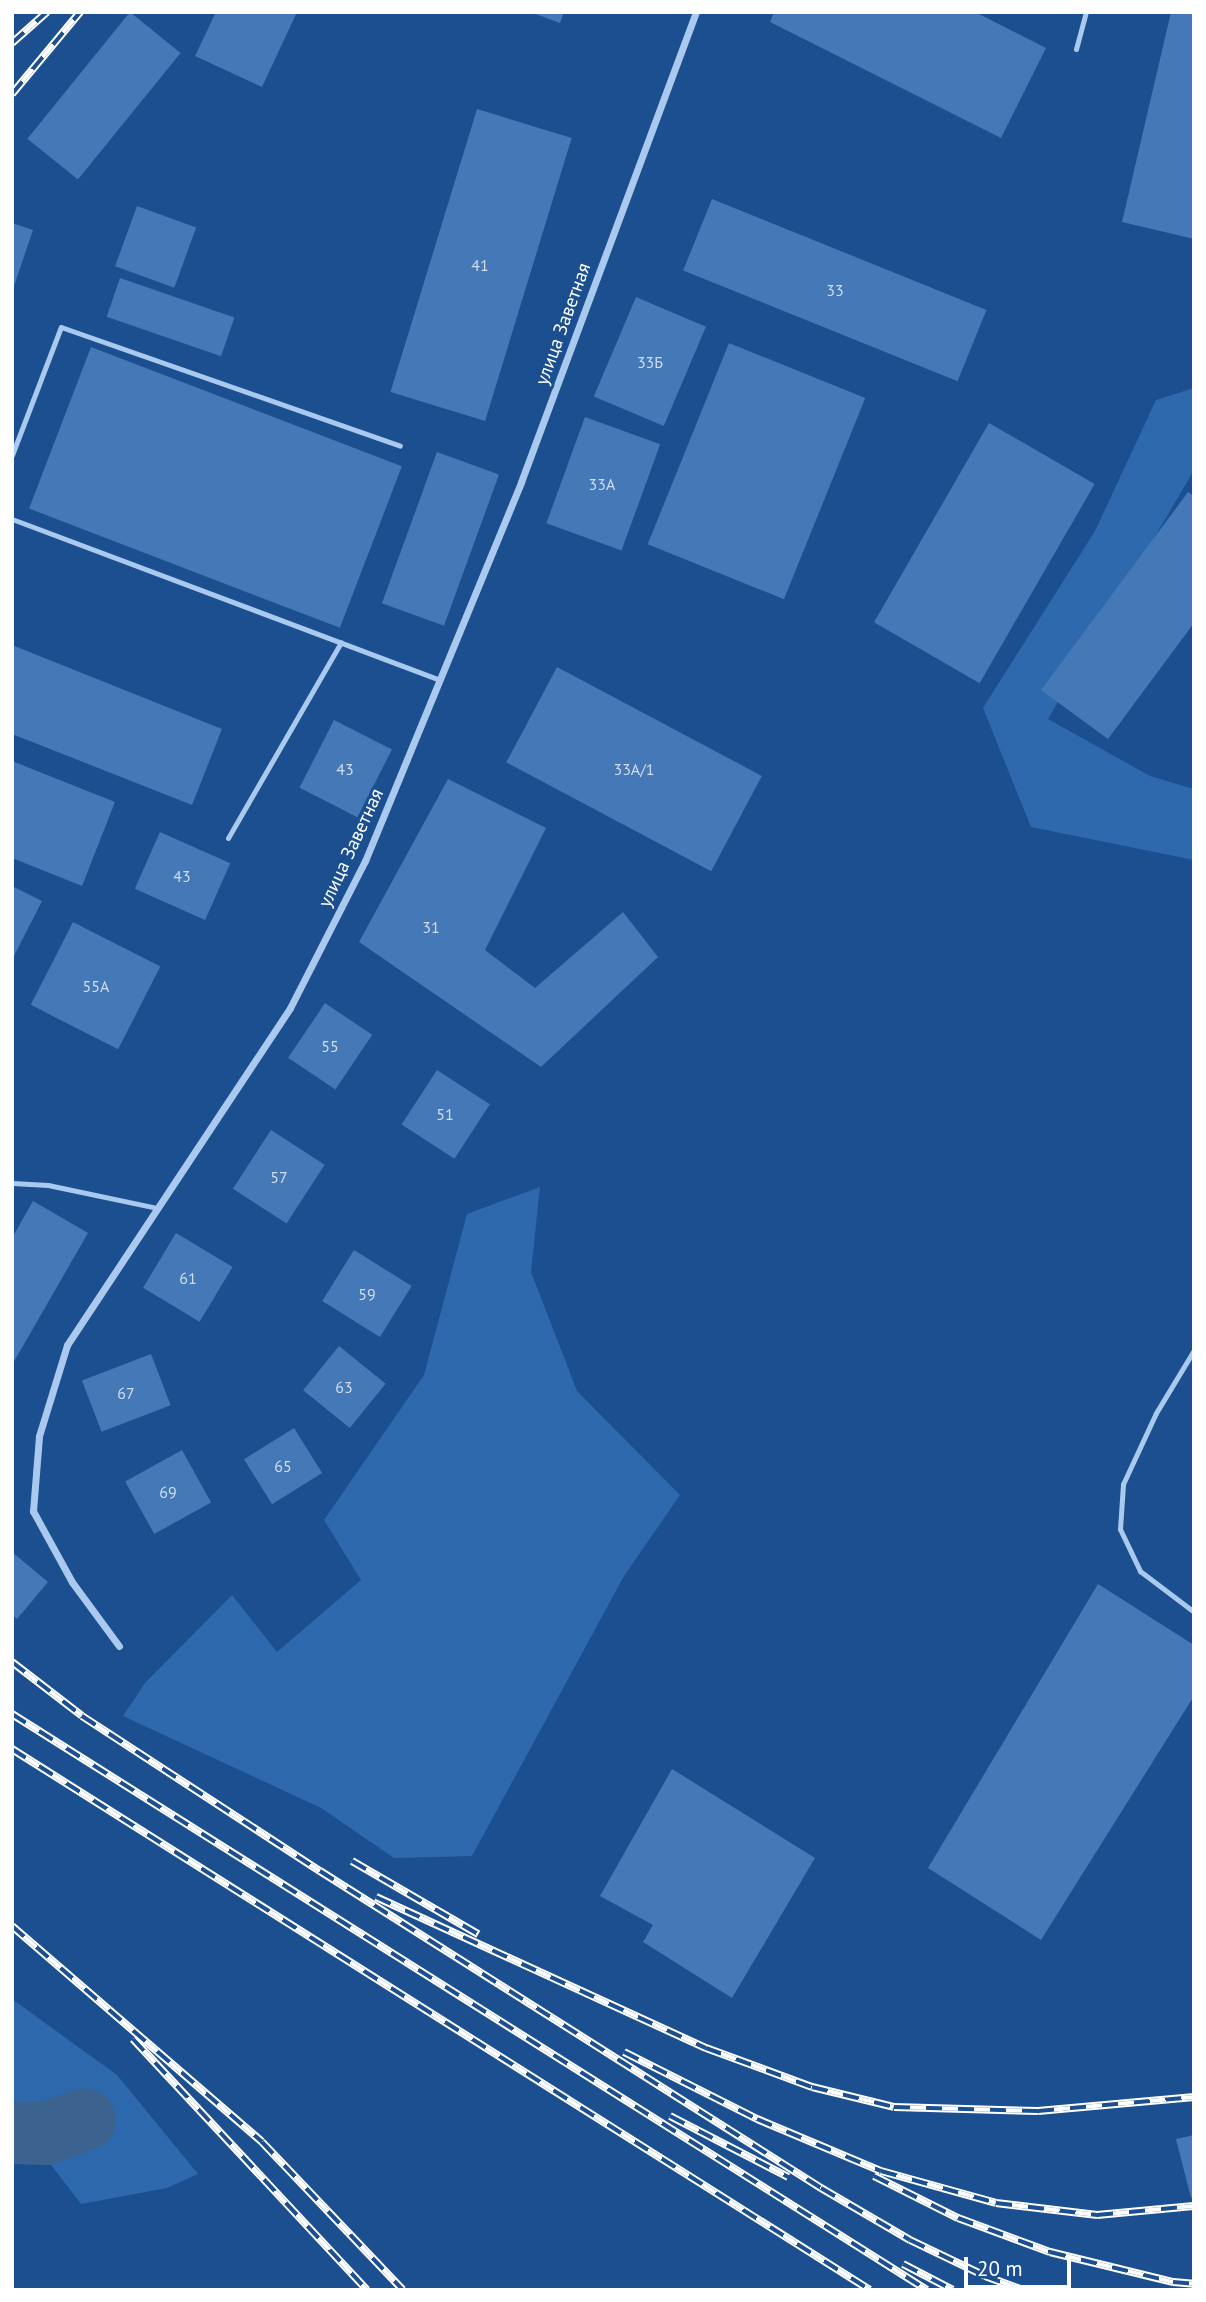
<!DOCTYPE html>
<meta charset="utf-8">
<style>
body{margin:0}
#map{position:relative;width:1206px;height:2302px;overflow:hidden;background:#1b4f8f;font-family:"PT Sans",sans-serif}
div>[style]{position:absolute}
.green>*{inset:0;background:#2e69ad}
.river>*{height:63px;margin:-31.5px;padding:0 31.5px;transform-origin:31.5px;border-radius:31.5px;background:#3c6290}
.building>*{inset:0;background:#4478b7;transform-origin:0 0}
.lane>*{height:5px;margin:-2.5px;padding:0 2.5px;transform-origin:2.5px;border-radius:2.5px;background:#a9c9ee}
.street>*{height:7px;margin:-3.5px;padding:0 3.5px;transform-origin:3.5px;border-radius:3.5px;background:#a9c9ee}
.rail>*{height:8px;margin-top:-4px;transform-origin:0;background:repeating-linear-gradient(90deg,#1b4f8f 0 16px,#fff 0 32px);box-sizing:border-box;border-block:2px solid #fff}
span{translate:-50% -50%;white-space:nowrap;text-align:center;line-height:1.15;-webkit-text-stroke:6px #1b4f8f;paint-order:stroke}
.number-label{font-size:16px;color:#d0dded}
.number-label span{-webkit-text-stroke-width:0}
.street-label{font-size:19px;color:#fff}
.frame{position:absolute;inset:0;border:14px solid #fff;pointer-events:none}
.scale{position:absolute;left:964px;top:2257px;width:107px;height:32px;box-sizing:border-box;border:4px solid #fff;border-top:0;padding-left:9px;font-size:21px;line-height:24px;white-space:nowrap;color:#fff;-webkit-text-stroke:5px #1b4f8f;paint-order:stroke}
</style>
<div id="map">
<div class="green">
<i style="clip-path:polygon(1194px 388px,1194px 470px,1048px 719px,1150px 776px,1194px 789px,1194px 860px,1031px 827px,983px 708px,1095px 531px,1156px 400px)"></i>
<i style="clip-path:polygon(540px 1187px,531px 1272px,577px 1391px,680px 1495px,624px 1576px,472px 1856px,394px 1858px,321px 1808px,123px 1716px,145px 1683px,232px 1595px,277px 1652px,361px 1580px,324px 1520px,424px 1375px,467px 1214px)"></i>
<i style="clip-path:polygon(12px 1999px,117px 2075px,198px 2174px,167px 2188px,81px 2204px,12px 2114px)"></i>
</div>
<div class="river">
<i style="left:12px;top:2132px;width:32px;rotate:2deg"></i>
<i style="left:44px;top:2133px;width:42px;rotate:-19.3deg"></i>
</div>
<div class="building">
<i style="left:130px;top:12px;width:65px;height:163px;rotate:39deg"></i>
<i style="clip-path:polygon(216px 12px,297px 12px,262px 87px,195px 56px)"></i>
<i style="clip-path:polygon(530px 12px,564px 12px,560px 23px)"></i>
<i style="clip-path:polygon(774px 12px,975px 12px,1046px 48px,1001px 138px,770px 22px)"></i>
<i style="clip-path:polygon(1171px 12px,1194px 12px,1194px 239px,1122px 222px)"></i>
<i style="left:477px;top:109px;width:99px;height:296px;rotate:17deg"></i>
<i style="left:712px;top:199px;width:296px;height:77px;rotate:22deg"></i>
<i style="left:137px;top:206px;width:63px;height:64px;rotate:20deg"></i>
<i style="clip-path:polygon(12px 223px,33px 230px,13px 289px,12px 289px)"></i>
<i style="left:120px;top:278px;width:121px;height:41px;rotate:19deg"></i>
<i style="left:636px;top:297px;width:76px;height:108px;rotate:23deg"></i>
<i style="left:729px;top:343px;width:147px;height:217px;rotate:22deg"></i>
<i style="left:91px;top:347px;width:333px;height:173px;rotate:21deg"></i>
<i style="left:585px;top:417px;width:80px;height:113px;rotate:20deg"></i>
<i style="left:989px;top:423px;width:122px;height:230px;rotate:30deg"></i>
<i style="left:437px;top:452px;width:66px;height:161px;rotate:20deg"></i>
<i style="clip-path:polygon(1188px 492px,1194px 496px,1194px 623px,1108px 739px,1041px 690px)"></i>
<i style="clip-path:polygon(12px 645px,222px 729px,192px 805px,12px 734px)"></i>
<i style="left:557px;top:667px;width:232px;height:108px;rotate:28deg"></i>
<i style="left:334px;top:720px;width:65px;height:76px;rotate:27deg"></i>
<i style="clip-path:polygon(12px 761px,115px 802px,82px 886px,12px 858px)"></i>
<i style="clip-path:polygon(448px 779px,546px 828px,485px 950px,535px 988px,623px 912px,658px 957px,541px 1067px,359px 942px)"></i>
<i style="left:160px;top:832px;width:77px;height:62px;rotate:24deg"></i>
<i style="clip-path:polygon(12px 886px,42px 901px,12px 960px)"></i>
<i style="left:73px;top:922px;width:98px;height:93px;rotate:27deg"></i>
<i style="left:325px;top:1003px;width:57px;height:66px;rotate:34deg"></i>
<i style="left:437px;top:1070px;width:63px;height:65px;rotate:33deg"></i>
<i style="left:271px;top:1130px;width:64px;height:70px;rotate:33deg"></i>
<i style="clip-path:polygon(33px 1201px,88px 1233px,12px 1365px,12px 1238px)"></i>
<i style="left:176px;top:1233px;width:66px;height:64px;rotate:31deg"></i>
<i style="left:354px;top:1250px;width:68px;height:60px;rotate:32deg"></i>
<i style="left:339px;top:1346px;width:60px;height:57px;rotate:39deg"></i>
<i style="left:151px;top:1354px;width:55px;height:74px;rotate:69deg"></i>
<i style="left:294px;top:1428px;width:53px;height:59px;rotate:58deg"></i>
<i style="left:182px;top:1450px;width:60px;height:65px;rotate:61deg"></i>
<i style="clip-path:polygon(12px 1552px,48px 1582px,17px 1619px,12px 1615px)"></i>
<i style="clip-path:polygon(1098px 1584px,1194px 1645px,1194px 1696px,1041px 1940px,928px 1868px)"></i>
<i style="clip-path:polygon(672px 1769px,815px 1858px,732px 1998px,643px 1942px,653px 1925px,600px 1896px)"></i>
<i style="clip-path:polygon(1194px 2135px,1194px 2197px,1191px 2198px,1176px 2139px)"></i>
</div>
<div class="lane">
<i style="left:1076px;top:49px;width:38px;rotate:-75deg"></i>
<i style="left:12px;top:455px;width:137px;rotate:-69.1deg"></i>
<i style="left:61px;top:327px;width:359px;rotate:19.3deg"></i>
<i style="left:12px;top:519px;width:457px;rotate:20.6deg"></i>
<i style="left:228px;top:838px;width:226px;rotate:-60deg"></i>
<i style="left:12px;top:1183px;width:36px;rotate:3deg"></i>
<i style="left:48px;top:1185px;width:111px;rotate:11.9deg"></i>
<i style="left:1194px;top:1350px;width:74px;rotate:121.1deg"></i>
<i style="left:1156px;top:1413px;width:78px;rotate:114.9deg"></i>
<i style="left:1123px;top:1484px;width:45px;rotate:93.8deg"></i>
<i style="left:1120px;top:1529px;width:47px;rotate:64.5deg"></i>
<i style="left:1140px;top:1571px;width:68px;rotate:37.2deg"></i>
</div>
<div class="street">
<i style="left:119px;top:1646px;width:79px;rotate:-126.3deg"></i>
<i style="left:72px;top:1582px;width:81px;rotate:-118.8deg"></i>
<i style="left:33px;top:1511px;width:75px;rotate:-85.4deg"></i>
<i style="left:39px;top:1436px;width:95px;rotate:-72.9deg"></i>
<i style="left:67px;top:1345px;width:404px;rotate:-56.5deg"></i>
<i style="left:290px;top:1008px;width:165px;rotate:-63deg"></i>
<i style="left:365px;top:861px;width:410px;rotate:-67.6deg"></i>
<i style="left:521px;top:482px;width:502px;rotate:-69.58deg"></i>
</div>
<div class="rail">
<i style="left:12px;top:43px;width:47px;rotate:-41.5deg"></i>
<i style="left:12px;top:94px;width:107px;rotate:-50.3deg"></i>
<i style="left:12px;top:1662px;width:88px;rotate:37.6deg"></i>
<i style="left:82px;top:1716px;width:284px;rotate:33.1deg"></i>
<i style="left:320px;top:1871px;width:593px;rotate:32.32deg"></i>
<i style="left:821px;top:2188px;width:103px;rotate:30.3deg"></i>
<i style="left:910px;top:2240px;width:83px;rotate:25.6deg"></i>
<i style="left:985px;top:2276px;width:40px;rotate:20.2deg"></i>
<i style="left:12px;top:1714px;width:1081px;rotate:32.19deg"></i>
<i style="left:12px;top:1749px;width:1014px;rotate:32.23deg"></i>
<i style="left:352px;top:1861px;width:146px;rotate:30.1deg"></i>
<i style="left:376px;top:1897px;width:363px;rotate:24.6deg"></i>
<i style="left:706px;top:2048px;width:113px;rotate:20.2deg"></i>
<i style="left:812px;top:2087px;width:84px;rotate:13.7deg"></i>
<i style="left:894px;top:2107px;width:144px;rotate:1.6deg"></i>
<i style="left:1038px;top:2111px;width:157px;rotate:-5.1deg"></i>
<i style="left:12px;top:1926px;width:330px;rotate:40.8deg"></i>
<i style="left:262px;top:2142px;width:204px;rotate:46.4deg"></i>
<i style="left:133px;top:2039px;width:343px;rotate:47deg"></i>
<i style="left:624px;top:2052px;width:149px;rotate:26.7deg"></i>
<i style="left:757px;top:2119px;width:134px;rotate:22.8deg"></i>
<i style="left:881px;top:2171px;width:119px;rotate:15.5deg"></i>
<i style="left:996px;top:2203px;width:102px;rotate:6.8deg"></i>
<i style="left:1097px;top:2215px;width:97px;rotate:-5.3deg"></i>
<i style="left:670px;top:2116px;width:133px;rotate:27.3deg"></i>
<i style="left:874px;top:2176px;width:94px;rotate:26.6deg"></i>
<i style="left:958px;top:2218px;width:98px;rotate:20.3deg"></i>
<i style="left:1050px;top:2252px;width:127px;rotate:13.7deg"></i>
<i style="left:1173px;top:2282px;width:21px;rotate:5deg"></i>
<i style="left:903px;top:2264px;width:56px;rotate:27.5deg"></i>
</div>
<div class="number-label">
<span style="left:480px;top:265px">41</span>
<span style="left:835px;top:290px">33</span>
<span style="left:650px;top:362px">33Б</span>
<span style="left:602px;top:484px">33А</span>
<span style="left:345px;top:769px">43</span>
<span style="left:634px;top:769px">33А/1</span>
<span style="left:182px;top:876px">43</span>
<span style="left:431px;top:927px">31</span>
<span style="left:96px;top:986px">55А</span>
<span style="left:330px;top:1046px">55</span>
<span style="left:445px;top:1114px">51</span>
<span style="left:279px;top:1177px">57</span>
<span style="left:188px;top:1278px">61</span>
<span style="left:367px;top:1294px">59</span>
<span style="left:344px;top:1387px">63</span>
<span style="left:126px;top:1393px">67</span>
<span style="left:283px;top:1466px">65</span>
<span style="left:168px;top:1492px">69</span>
</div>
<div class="street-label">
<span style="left:563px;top:324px;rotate:-70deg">улица Заветная</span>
<span style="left:351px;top:848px;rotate:-65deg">улица Заветная</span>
</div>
<div class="frame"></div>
<div class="scale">20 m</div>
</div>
